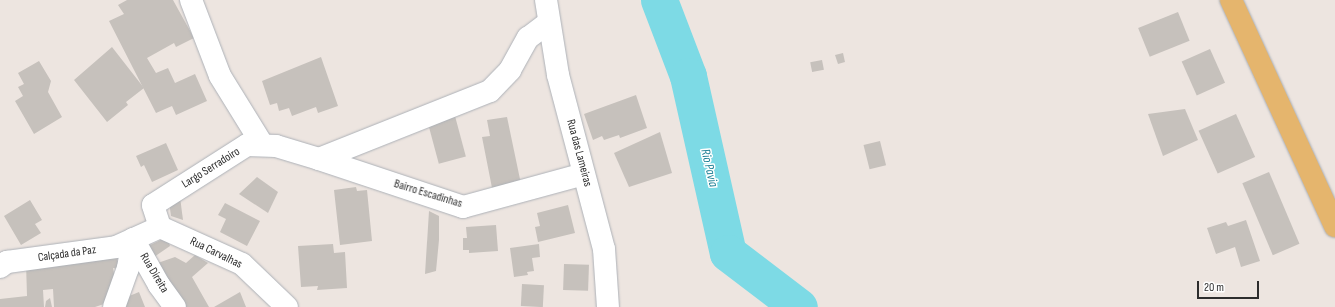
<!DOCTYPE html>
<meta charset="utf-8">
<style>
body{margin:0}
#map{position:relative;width:1335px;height:307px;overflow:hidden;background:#ede5e0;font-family:"Sofia Sans Condensed",sans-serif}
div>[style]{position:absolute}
.river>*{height:37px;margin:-18.5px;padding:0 18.5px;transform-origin:18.5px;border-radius:18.5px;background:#7ddae5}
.building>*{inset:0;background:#c6c1bc;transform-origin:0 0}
.roads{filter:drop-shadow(0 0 1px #adb1b7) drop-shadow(0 0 1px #adb1b7)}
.minor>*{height:22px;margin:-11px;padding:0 11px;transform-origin:11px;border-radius:11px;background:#fff}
.major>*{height:22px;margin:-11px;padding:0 11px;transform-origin:11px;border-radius:11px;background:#e5b56d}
span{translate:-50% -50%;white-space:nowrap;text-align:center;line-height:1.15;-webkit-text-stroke:3px #fff;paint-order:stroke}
.street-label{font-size:12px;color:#2d2d2d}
.water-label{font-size:13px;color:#1a7e93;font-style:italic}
.scale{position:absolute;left:1197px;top:281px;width:62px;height:18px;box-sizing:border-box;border:2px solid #2d2d2d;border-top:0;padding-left:5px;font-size:12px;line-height:14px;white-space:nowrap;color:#2d2d2d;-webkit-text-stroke:3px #fff;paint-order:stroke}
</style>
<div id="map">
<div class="river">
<i style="left:659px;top:0;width:81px;rotate:69.1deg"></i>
<i style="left:688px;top:76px;width:181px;rotate:77.3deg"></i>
<i style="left:728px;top:253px;width:89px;rotate:37.3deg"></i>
</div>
<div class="building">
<i style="clip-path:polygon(127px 0,173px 0,194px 38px,176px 47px,174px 43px,147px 58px,156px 73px,168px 68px,175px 83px,195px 74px,207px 101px,176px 115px,172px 106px,156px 113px,109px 21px,124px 14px,118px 5px)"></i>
<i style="left:1178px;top:12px;width:31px;height:43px;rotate:68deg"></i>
<i style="clip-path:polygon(112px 47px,144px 88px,126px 102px,128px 105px,107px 122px,74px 80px)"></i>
<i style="left:1210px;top:49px;width:37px;height:31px;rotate:66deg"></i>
<i style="clip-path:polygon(843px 53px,845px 62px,838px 64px,835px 55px)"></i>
<i style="clip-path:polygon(321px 57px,338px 106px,318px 113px,316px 107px,292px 116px,289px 108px,279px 111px,277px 103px,270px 105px,262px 81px)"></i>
<i style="left:822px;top:60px;width:10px;height:12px;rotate:79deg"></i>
<i style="clip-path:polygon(39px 61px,51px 81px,48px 92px,62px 117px,34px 134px,15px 101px,23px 96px,18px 87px,24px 84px,18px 73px)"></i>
<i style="clip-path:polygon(636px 95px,647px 128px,620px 138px,619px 135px,604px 140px,602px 136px,593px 140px,584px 114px)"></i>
<i style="clip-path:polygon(1185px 109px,1198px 140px,1163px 156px,1148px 114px)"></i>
<i style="left:1236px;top:114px;width:47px;height:41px;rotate:66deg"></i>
<i style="left:455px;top:116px;width:42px;height:28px;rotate:75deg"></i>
<i style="clip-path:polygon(507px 117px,521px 184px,493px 193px,482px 137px,490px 136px,487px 120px)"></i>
<i style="clip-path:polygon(660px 132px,672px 173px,629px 187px,614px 153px)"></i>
<i style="left:880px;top:141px;width:25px;height:17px;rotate:76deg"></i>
<i style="clip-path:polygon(166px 143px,178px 170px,152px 182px,144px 165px,141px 167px,136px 156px)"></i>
<i style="left:1269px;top:172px;width:78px;height:29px;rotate:67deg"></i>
<i style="clip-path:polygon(257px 177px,278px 192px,268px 213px,239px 194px)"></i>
<i style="clip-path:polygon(356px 187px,357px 191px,367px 190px,372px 241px,340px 245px,334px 190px)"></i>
<i style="clip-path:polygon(180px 197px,183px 220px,171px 216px,169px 201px)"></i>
<i style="clip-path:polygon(30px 200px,42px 220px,35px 224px,41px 233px,21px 245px,4px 216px)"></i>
<i style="clip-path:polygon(225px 203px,260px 221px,247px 246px,220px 232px,226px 219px,218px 215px)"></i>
<i style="clip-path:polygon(568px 205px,575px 233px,538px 242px,535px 227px,540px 226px,537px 213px)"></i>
<i style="clip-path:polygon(429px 211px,439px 216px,439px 240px,436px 271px,425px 274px)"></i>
<i style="clip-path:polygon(1246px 220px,1260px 261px,1241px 267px,1235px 247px,1216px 254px,1207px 228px,1226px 222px,1228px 226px)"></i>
<i style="clip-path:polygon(496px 225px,498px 251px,469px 253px,469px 250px,463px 250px,463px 238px,467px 238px,466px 227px)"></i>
<i style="clip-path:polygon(167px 237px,170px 246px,154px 257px,146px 247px)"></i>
<i style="clip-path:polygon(333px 244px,334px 253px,345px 252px,347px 288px,317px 290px,318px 286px,301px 287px,298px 246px)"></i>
<i style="clip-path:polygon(539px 244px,540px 257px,532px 258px,534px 271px,527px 272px,528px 275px,514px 277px,510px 248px)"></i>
<i style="clip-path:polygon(115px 254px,121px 269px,113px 268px,117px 290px,113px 301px,95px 307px,54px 307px,53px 289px,43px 290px,44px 307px,0 307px,0 299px,27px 296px,26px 263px)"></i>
<i style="clip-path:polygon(195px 255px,208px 263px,192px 277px,209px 307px,184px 307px,152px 265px,175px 257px,186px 263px)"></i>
<i style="left:564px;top:264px;width:25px;height:26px;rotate:2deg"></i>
<i style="left:522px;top:284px;width:22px;height:22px;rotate:3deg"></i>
<i style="clip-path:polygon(139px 292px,145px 307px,125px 307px,122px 299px)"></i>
<i style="clip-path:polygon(240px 292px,246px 307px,214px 307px)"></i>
<i style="clip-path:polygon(50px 298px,52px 307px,45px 307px,46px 301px)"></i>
</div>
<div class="roads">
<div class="minor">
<i style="left:191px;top:0;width:81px;rotate:69.1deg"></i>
<i style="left:220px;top:76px;width:80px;rotate:58.3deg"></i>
<i style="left:546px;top:0;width:76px;rotate:80.9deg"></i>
<i style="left:558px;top:75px;width:180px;rotate:75.2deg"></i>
<i style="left:604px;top:249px;width:58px;rotate:86.1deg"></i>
<i style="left:319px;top:159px;width:184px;rotate:-21.7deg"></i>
<i style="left:490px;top:91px;width:29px;rotate:-46deg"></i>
<i style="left:510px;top:70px;width:37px;rotate:-61deg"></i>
<i style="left:528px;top:38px;width:26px;rotate:-37deg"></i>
<i style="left:160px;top:227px;width:23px;rotate:-108deg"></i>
<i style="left:153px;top:205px;width:112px;rotate:-32.6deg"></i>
<i style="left:247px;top:145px;width:29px;rotate:2deg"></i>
<i style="left:276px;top:146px;width:45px;rotate:16.8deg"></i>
<i style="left:319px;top:159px;width:152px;rotate:18.4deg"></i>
<i style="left:463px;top:207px;width:125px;rotate:-15.3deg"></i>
<i style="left:133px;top:239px;width:53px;rotate:60.5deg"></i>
<i style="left:159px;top:285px;width:27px;rotate:54deg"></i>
<i style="left:0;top:267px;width:9px;rotate:-36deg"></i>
<i style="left:7px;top:262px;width:110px;rotate:-7.8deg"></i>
<i style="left:116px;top:247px;width:48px;rotate:-24.4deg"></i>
<i style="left:160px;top:227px;width:90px;rotate:24.3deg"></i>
<i style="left:242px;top:264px;width:62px;rotate:43.7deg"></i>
<i style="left:114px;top:307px;width:41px;rotate:-70.3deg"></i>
<i style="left:128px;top:268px;width:29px;rotate:-80deg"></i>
</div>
<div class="major">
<i style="left:1231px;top:0;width:249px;rotate:65.3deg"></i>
</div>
</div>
<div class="street-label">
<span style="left:579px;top:153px;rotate:75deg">Rua das Lameiras</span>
<span style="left:211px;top:168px;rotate:-32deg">Largo Serradoiro</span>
<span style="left:428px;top:194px;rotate:17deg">Bairro Escadinhas</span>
<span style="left:216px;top:253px;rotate:26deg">Rua Carvalhas</span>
<span style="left:67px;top:254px;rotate:-8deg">Calçada da Paz</span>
<span style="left:154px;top:273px;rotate:59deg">Rua Direita</span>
</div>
<div class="water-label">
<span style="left:709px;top:168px;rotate:77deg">Rio Pavia</span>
</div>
<div class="scale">20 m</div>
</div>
